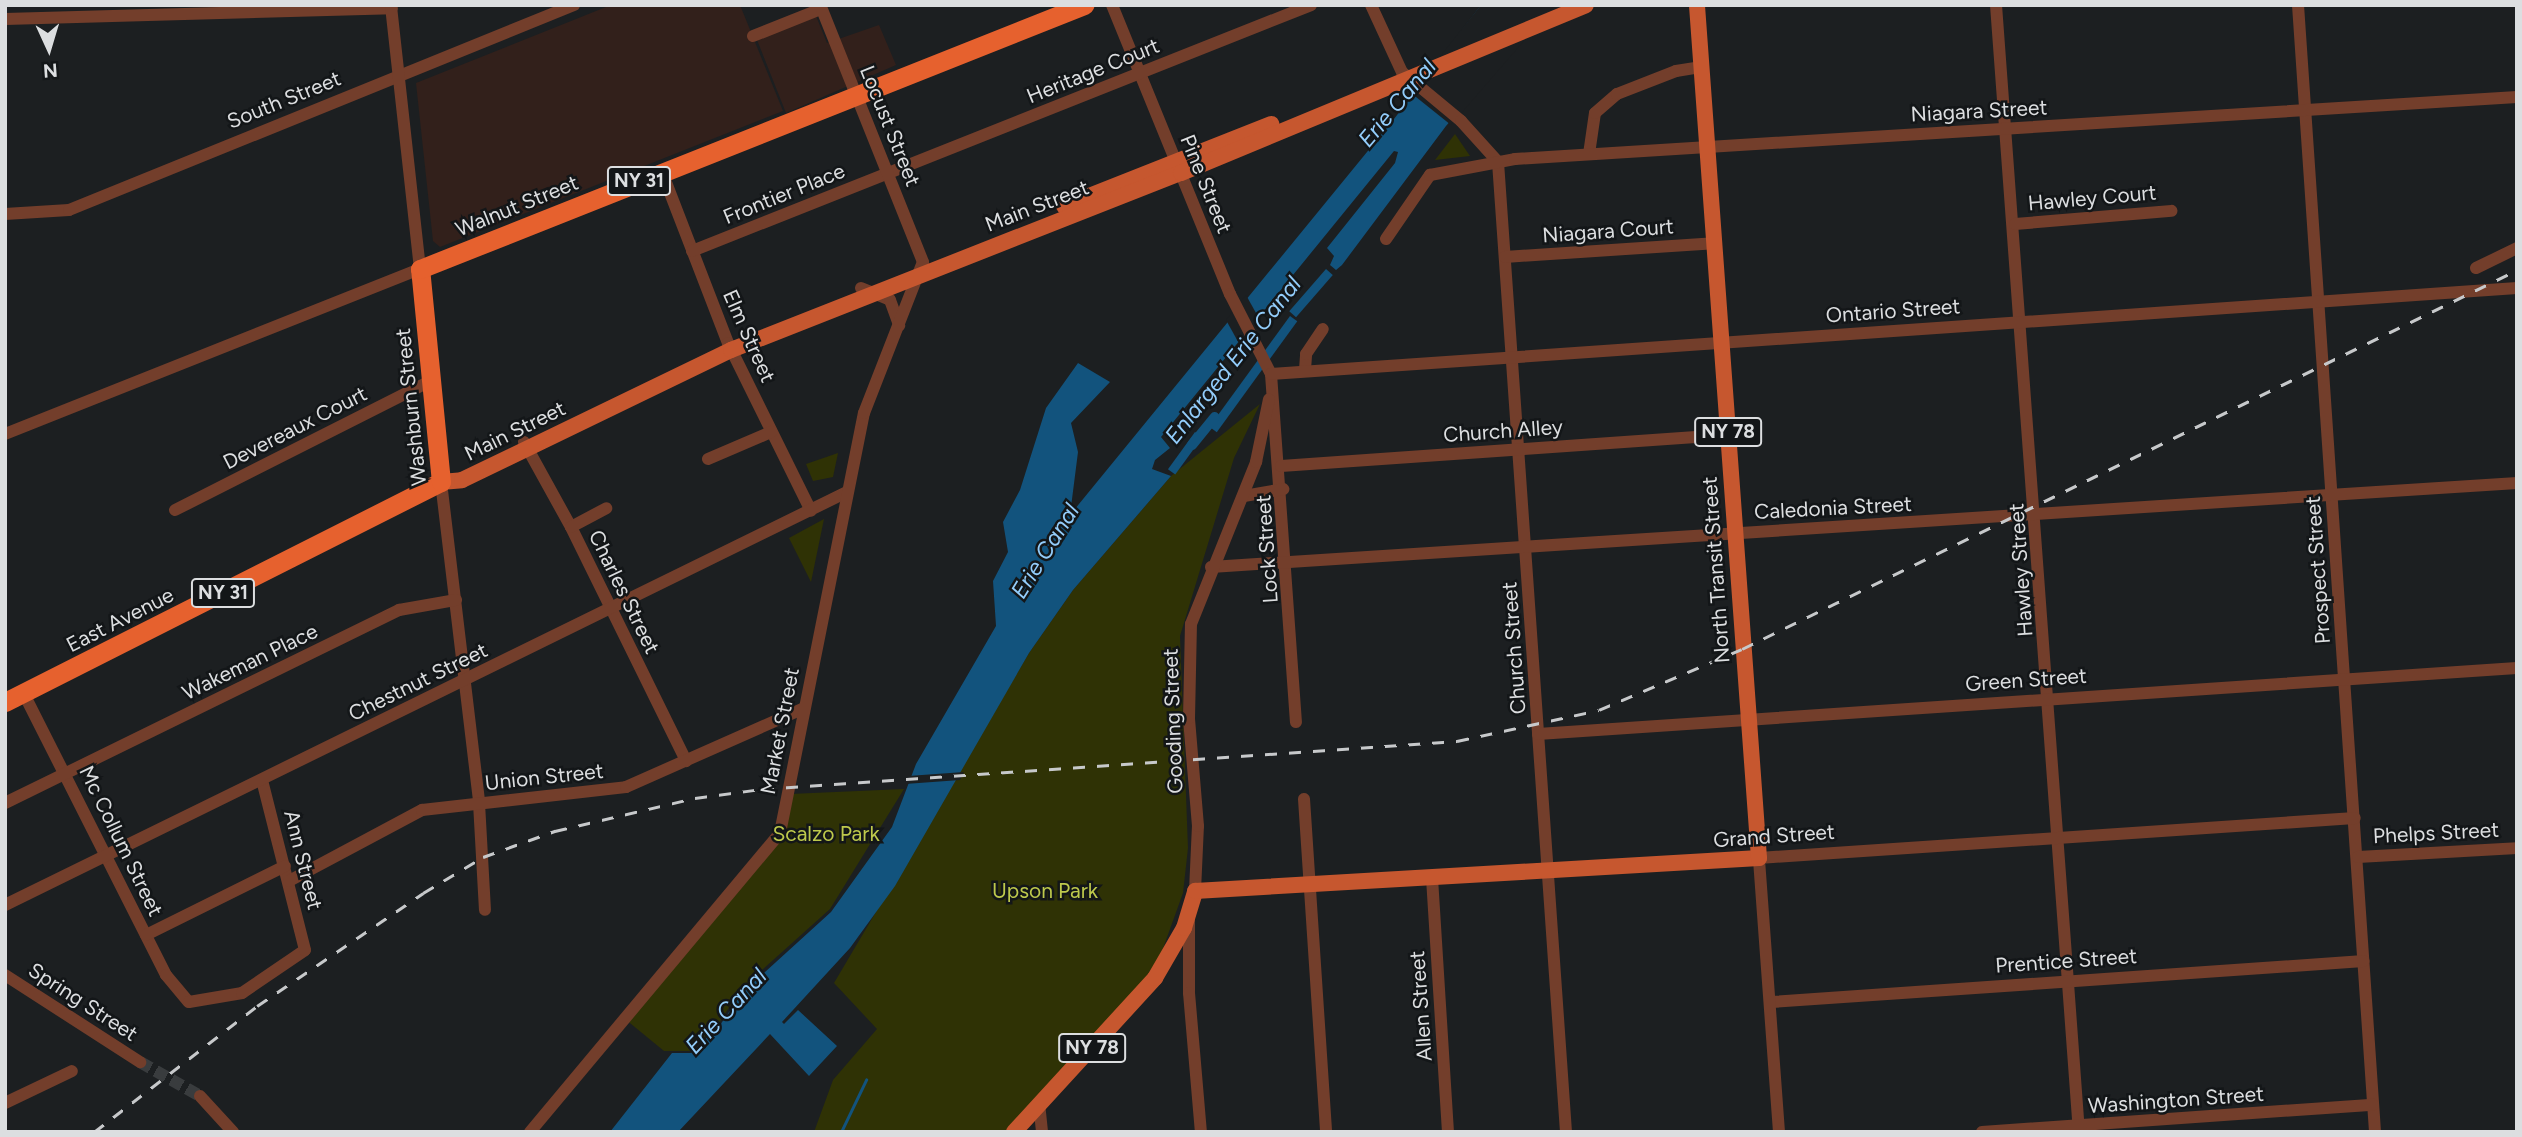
<!DOCTYPE html>
<style>
body{margin:0}
#map{position:relative;width:2522px;height:1137px;overflow:hidden;background:#1c1f21;font-family:Figtree,sans-serif}
div>[style]{position:absolute}
.commercial>*{inset:0;background:#32201b}
.green>*{inset:0;background:#2f3205}
.water>*{inset:0;background:#12537d;transform-origin:0 0}
.pier>*{inset:0;background:#1c1f21}
.stream>*{height:2.5px;margin:-1.25px;padding:0 1.25px;transform-origin:1.25px;border-radius:1.25px;background:#12537d}
.canal>*{height:10px;margin:-5px;padding:0 5px;transform-origin:5px;border-radius:5px;background:#12537d}
.minor-tunnel>*{height:12px;margin-top:-6px;transform-origin:0;background:repeating-linear-gradient(90deg,#393c3e 0 12px,transparent 0 18px)}
.minor>*{height:12px;margin:-6px;padding:0 6px;transform-origin:6px;border-radius:6px;background:#733e2b}
.major>*{height:16px;margin:-8px;padding:0 8px;transform-origin:8px;border-radius:8px;background:#c6572f}
.highway>*{height:19px;margin:-9.5px;padding:0 9.5px;transform-origin:9.5px;border-radius:9.5px;background:#e6612e}
.rail>*{height:2.5px;margin-top:-1.25px;transform-origin:0;background:repeating-linear-gradient(90deg,#c7c9cb 0 12px,transparent 0 24px)}
span{translate:-50% -50%;white-space:nowrap;text-align:center;line-height:1.15;-webkit-text-stroke:5px #131618;paint-order:stroke}
.shield-label span{padding:2px 5px;background:#131618;border:2px solid;border-radius:5px;-webkit-text-stroke-width:0}
.shield-label{font-size:19px;color:#dcdee0;font-weight:700}
.street-label{font-size:21px;color:#dcdee0}
.park-label{font-size:21px;color:#bec94c}
.water-label{font-size:23px;color:#93cdfb;font-style:italic}
.frame{position:absolute;inset:0;border:7px solid #dcdee0;pointer-events:none}
.north{position:absolute;left:14px;top:14px;width:70px;height:70px;-webkit-text-stroke:5px #131618;paint-order:stroke;rotate:176deg;font-size:19px;font-weight:700;line-height:28px;text-align:center;color:#dcdee0}
.north::after{content:'';display:block;margin:auto;width:24px;height:32px;background:#dcdee0;clip-path:polygon(50% 0,100% 100%,50% 72%,0 100%)}
</style>
<div id="map">
<div class="commercial">
<i style="clip-path:polygon(611px 5px,740px 5px,783px 111px,440px 247px,433px 241px,416px 83px)"></i>
<i style="clip-path:polygon(816px 16px,827px 43px,879px 25px,896px 65px,786px 113px,757px 40px)"></i>
</div>
<div class="green">
<i style="clip-path:polygon(1455px 134px,1470px 156px,1435px 160px)"></i>
<i style="clip-path:polygon(1260px 404px,1234px 458px,1180px 636px,1188px 848px,1183px 893px,1161px 954px,1142px 983px,1009px 1132px,814px 1132px,833px 1080px,877px 1029px,834px 983px,1029px 653px,1073px 590px,1171px 476px)"></i>
<i style="clip-path:polygon(838px 453px,833px 477px,813px 481px,806px 464px)"></i>
<i style="clip-path:polygon(824px 519px,811px 582px,789px 538px)"></i>
<i style="clip-path:polygon(904px 789px,830px 909px,741px 989px,719px 1023px,690px 1051px,664px 1051px,625px 1019px,783px 834px,790px 794px)"></i>
</div>
<div class="water">
<i style="clip-path:polygon(1481px 5px,1551px 5px,1446px 126px,1342px 265px,1336px 270px,1330px 265px,1334px 256px,1327px 248px,1395px 163px,1398px 152px,1394px 151px,1161px 437px,1170px 448px,1155px 460px,1152px 469px,1171px 476px,1073px 590px,1029px 653px,895px 886px,850px 948px,782px 1022px,784px 1024px,798px 1010px,837px 1046px,809px 1076px,770px 1034px,678px 1132px,610px 1132px,672px 1053px,691px 1053px,720px 1025px,743px 992px,831px 912px,892px 827px,916px 764px,996px 626px,993px 581px,1008px 552px,1003px 522px,1020px 490px,1046px 408px,1078px 363px,1110px 382px,1071px 423px,1078px 452px,1070px 515px,1394px 119px)"></i>
<i style="left:1326px;top:269px;width:9px;height:56px;rotate:41deg"></i>
<i style="left:1290px;top:316px;width:9px;height:137px;rotate:36deg"></i>
<i style="left:1195px;top:432px;width:9px;height:46px;rotate:36deg"></i>
</div>
<div class="pier">
<i style="clip-path:polygon(1481px 5px,1555px 5px,1451px 125px,1411px 93px)"></i>
<i style="clip-path:polygon(1246px 295px,1261px 322px,1241px 347px,1226px 320px)"></i>
<i style="clip-path:polygon(964px 772px,960px 780px,905px 784px,908px 776px)"></i>
</div>
<div class="stream">
<i style="left:841px;top:1132px;width:58px;rotate:-64.3deg"></i>
</div>
<div class="canal">
<i style="left:1192px;top:445px;width:36px;rotate:-51deg"></i>
</div>
<div class="minor-tunnel">
<i style="left:140px;top:1062px;width:69px;rotate:29.5deg"></i>
</div>
<div class="minor">
<i style="left:1112px;top:5px;width:312px;rotate:67.8deg"></i>
<i style="left:1230px;top:294px;width:90px;rotate:62.9deg"></i>
<i style="left:1271px;top:374px;width:349px;rotate:85.9deg"></i>
<i style="left:1371px;top:5px;width:74px;rotate:65.2deg"></i>
<i style="left:1402px;top:72px;width:77px;rotate:39.7deg"></i>
<i style="left:1461px;top:121px;width:55px;rotate:47.9deg"></i>
<i style="left:1996px;top:5px;width:1130px;rotate:85.79deg"></i>
<i style="left:2298px;top:5px;width:1130px;rotate:86.09deg"></i>
<i style="left:5px;top:19px;width:387px;rotate:-1.6deg"></i>
<i style="left:753px;top:36px;width:73px;rotate:-21.7deg"></i>
<i style="left:1589px;top:154px;width:41px;rotate:-81.7deg"></i>
<i style="left:1595px;top:113px;width:29px;rotate:-41deg"></i>
<i style="left:1617px;top:94px;width:63px;rotate:-21.3deg"></i>
<i style="left:1676px;top:71px;width:26px;rotate:-9deg"></i>
<i style="left:1498px;top:162px;width:972px;rotate:85.99deg"></i>
<i style="left:662px;top:172px;width:183px;rotate:68.9deg"></i>
<i style="left:728px;top:343px;width:187px;rotate:63.7deg"></i>
<i style="left:5px;top:214px;width:64px;rotate:-3.6deg"></i>
<i style="left:69px;top:210px;width:545px;rotate:-22.09deg"></i>
<i style="left:2015px;top:224px;width:157px;rotate:-4.8deg"></i>
<i style="left:1386px;top:239px;width:78px;rotate:-55.5deg"></i>
<i style="left:1430px;top:175px;width:86px;rotate:-10.7deg"></i>
<i style="left:1515px;top:159px;width:1004px;rotate:-3.54deg"></i>
<i style="left:692px;top:251px;width:666px;rotate:-21.67deg"></i>
<i style="left:1505px;top:257px;width:209px;rotate:-3.8deg"></i>
<i style="left:2476px;top:268px;width:46px;rotate:-26deg"></i>
<i style="left:861px;top:288px;width:31px;rotate:22deg"></i>
<i style="left:890px;top:300px;width:27px;rotate:70deg"></i>
<i style="left:1305px;top:370px;width:16px;rotate:-86deg"></i>
<i style="left:1306px;top:354px;width:30px;rotate:-56deg"></i>
<i style="left:1271px;top:374px;width:1249px;rotate:-3.95deg"></i>
<i style="left:5px;top:434px;width:447px;rotate:-21.7deg"></i>
<i style="left:420px;top:269px;width:266px;rotate:-96.3deg"></i>
<i style="left:524px;top:442px;width:97px;rotate:61.1deg"></i>
<i style="left:571px;top:527px;width:261px;rotate:63.8deg"></i>
<i style="left:708px;top:459px;width:69px;rotate:-23.2deg"></i>
<i style="left:1281px;top:466px;width:448px;rotate:-4deg"></i>
<i style="left:441px;top:482px;width:323px;rotate:83.2deg"></i>
<i style="left:479px;top:803px;width:107px;rotate:86.8deg"></i>
<i style="left:1244px;top:496px;width:40px;rotate:-10deg"></i>
<i style="left:175px;top:510px;width:288px;rotate:-26.8deg"></i>
<i style="left:571px;top:527px;width:40px;rotate:-28deg"></i>
<i style="left:1211px;top:567px;width:1309px;rotate:-3.68deg"></i>
<i style="left:24px;top:694px;width:315px;rotate:63.2deg"></i>
<i style="left:166px;top:975px;width:35px;rotate:50deg"></i>
<i style="left:189px;top:1002px;width:54px;rotate:-9.6deg"></i>
<i style="left:242px;top:993px;width:76px;rotate:-34.3deg"></i>
<i style="left:305px;top:950px;width:175px;rotate:-104.2deg"></i>
<i style="left:1538px;top:734px;width:981px;rotate:-3.86deg"></i>
<i style="left:1304px;top:799px;width:334px;rotate:86.2deg"></i>
<i style="left:5px;top:803px;width:439px;rotate:-26.1deg"></i>
<i style="left:399px;top:610px;width:58px;rotate:-10deg"></i>
<i style="left:2358px;top:857px;width:159px;rotate:-3.2deg"></i>
<i style="left:1432px;top:878px;width:255px;rotate:86.4deg"></i>
<i style="left:289px;top:881px;width:151px;rotate:-28.1deg"></i>
<i style="left:422px;top:810px;width:205px;rotate:-6.4deg"></i>
<i style="left:626px;top:787px;width:195px;rotate:-23.9deg"></i>
<i style="left:1195px;top:891px;width:65px;rotate:-87.4deg"></i>
<i style="left:1198px;top:826px;width:108px;rotate:-94.8deg"></i>
<i style="left:1189px;top:718px;width:94px;rotate:-88.8deg"></i>
<i style="left:1191px;top:624px;width:175px;rotate:-68.1deg"></i>
<i style="left:1256px;top:462px;width:64px;rotate:-78.3deg"></i>
<i style="left:5px;top:905px;width:938px;rotate:-26.13deg"></i>
<i style="left:1189px;top:920px;width:73px;rotate:90deg"></i>
<i style="left:1189px;top:993px;width:140px;rotate:85.1deg"></i>
<i style="left:146px;top:935px;width:155px;rotate:-26.4deg"></i>
<i style="left:5px;top:975px;width:161px;rotate:32.8deg"></i>
<i style="left:1772px;top:1002px;width:593px;rotate:-3.96deg"></i>
<i style="left:200px;top:1096px;width:49px;rotate:47.5deg"></i>
<i style="left:5px;top:1103px;width:74px;rotate:-25.5deg"></i>
<i style="left:1039px;top:1103px;width:29px;rotate:84deg"></i>
<i style="left:530px;top:1132px;width:390px;rotate:-50.1deg"></i>
<i style="left:780px;top:833px;width:428px;rotate:-78.7deg"></i>
<i style="left:864px;top:413px;width:162px;rotate:-68.7deg"></i>
<i style="left:923px;top:262px;width:277px;rotate:-111.8deg"></i>
<i style="left:1779px;top:1132px;width:275px;rotate:-94.2deg"></i>
<i style="left:1759px;top:858px;width:597px;rotate:-3.84deg"></i>
<i style="left:1982px;top:1132px;width:392px;rotate:-4deg"></i>
</div>
<div class="major">
<i style="left:1064px;top:206px;width:223px;rotate:-21.6deg"></i>
<i style="left:441px;top:482px;width:21px;rotate:-5deg"></i>
<i style="left:462px;top:480px;width:299px;rotate:-25.8deg"></i>
<i style="left:731px;top:350px;width:484px;rotate:-21.5deg"></i>
<i style="left:1181px;top:173px;width:438px;rotate:-22.5deg"></i>
<i style="left:1014px;top:1132px;width:209px;rotate:-47.5deg"></i>
<i style="left:1155px;top:978px;width:58px;rotate:-59.9deg"></i>
<i style="left:1184px;top:928px;width:39px;rotate:-73deg"></i>
<i style="left:1195px;top:891px;width:565px;rotate:-3.35deg"></i>
<i style="left:1759px;top:858px;width:855px;rotate:-94.16deg"></i>
</div>
<div class="highway">
<i style="left:5px;top:702px;width:488px;rotate:-26.8deg"></i>
<i style="left:441px;top:482px;width:214px;rotate:-95.6deg"></i>
<i style="left:420px;top:269px;width:715px;rotate:-21.68deg"></i>
</div>
<div class="rail">
<i style="left:94px;top:1132px;width:206px;rotate:-37.7deg"></i>
<i style="left:257px;top:1006px;width:201px;rotate:-34.2deg"></i>
<i style="left:423px;top:893px;width:70px;rotate:-31deg"></i>
<i style="left:483px;top:857px;width:77px;rotate:-19.9deg"></i>
<i style="left:555px;top:831px;width:144px;rotate:-13.3deg"></i>
<i style="left:695px;top:798px;width:68px;rotate:-7.7deg"></i>
<i style="left:762px;top:789px;width:697px;rotate:-3.95deg"></i>
<i style="left:1457px;top:741px;width:145px;rotate:-12.3deg"></i>
<i style="left:1599px;top:710px;width:155px;rotate:-23.1deg"></i>
<i style="left:1742px;top:649px;width:863px;rotate:-26.06deg"></i>
</div>
<div class="shield-label">
<span style="left:639px;top:181px">NY 31</span>
<span style="left:1728px;top:432px">NY 78</span>
<span style="left:223px;top:593px">NY 31</span>
<span style="left:1092px;top:1048px">NY 78</span>
</div>
<div class="street-label">
<span style="left:1093px;top:71px;rotate:-22deg">Heritage Court</span>
<span style="left:284px;top:100px;rotate:-22deg">South Street</span>
<span style="left:1979px;top:111px;rotate:-3deg">Niagara Street</span>
<span style="left:890px;top:126px;rotate:68deg">Locust Street</span>
<span style="left:1206px;top:184px;rotate:68deg">Pine Street</span>
<span style="left:784px;top:194px;rotate:-22deg">Frontier Place</span>
<span style="left:2092px;top:198px;rotate:-5deg">Hawley Court</span>
<span style="left:517px;top:206px;rotate:-22deg">Walnut Street</span>
<span style="left:1037px;top:206px;rotate:-21deg">Main Street</span>
<span style="left:1608px;top:231px;rotate:-4deg">Niagara Court</span>
<span style="left:1893px;top:311px;rotate:-4deg">Ontario Street</span>
<span style="left:749px;top:336px;rotate:66deg">Elm Street</span>
<span style="left:411px;top:407px;rotate:-96deg">Washburn Street</span>
<span style="left:295px;top:428px;rotate:-27deg">Devereaux Court</span>
<span style="left:515px;top:431px;rotate:-26deg">Main Street</span>
<span style="left:1503px;top:431px;rotate:-4deg">Church Alley</span>
<span style="left:1833px;top:508px;rotate:-3deg">Caledonia Street</span>
<span style="left:1267px;top:549px;rotate:-94deg">Lock Street</span>
<span style="left:1716px;top:570px;rotate:-94deg">North Transit Street</span>
<span style="left:2021px;top:570px;rotate:-94deg">Hawley Street</span>
<span style="left:2318px;top:570px;rotate:-94deg">Prospect Street</span>
<span style="left:624px;top:592px;rotate:64deg">Charles Street</span>
<span style="left:120px;top:620px;rotate:-27deg">East Avenue</span>
<span style="left:1514px;top:648px;rotate:-94deg">Church Street</span>
<span style="left:250px;top:662px;rotate:-26deg">Wakeman Place</span>
<span style="left:2026px;top:680px;rotate:-4deg">Green Street</span>
<span style="left:418px;top:682px;rotate:-26deg">Chestnut Street</span>
<span style="left:1173px;top:721px;rotate:-92deg">Gooding Street</span>
<span style="left:780px;top:731px;rotate:-79deg">Market Street</span>
<span style="left:544px;top:777px;rotate:-6deg">Union Street</span>
<span style="left:2436px;top:833px;rotate:-3deg">Phelps Street</span>
<span style="left:1774px;top:836px;rotate:-4deg">Grand Street</span>
<span style="left:121px;top:841px;rotate:64deg">Mc Collum Street</span>
<span style="left:303px;top:860px;rotate:76deg">Ann Street</span>
<span style="left:2066px;top:961px;rotate:-4deg">Prentice Street</span>
<span style="left:83px;top:1002px;rotate:33deg">Spring Street</span>
<span style="left:1421px;top:1006px;rotate:-94deg">Allen Street</span>
<span style="left:2176px;top:1100px;rotate:-4deg">Washington Street</span>
</div>
<div class="park-label">
<span style="left:826px;top:834px">Scalzo Park</span>
<span style="left:1045px;top:891px">Upson Park</span>
</div>
<div class="water-label">
<span style="left:1397px;top:103px;rotate:-50deg">Erie Canal</span>
<span style="left:1233px;top:360px;rotate:-52deg">Enlarged Erie Canal</span>
<span style="left:1045px;top:551px;rotate:-58deg">Erie Canal</span>
<span style="left:726px;top:1011px;rotate:-47deg">Erie Canal</span>
</div>
<div class="frame"></div>
<div class="north">N</div>
</div>
